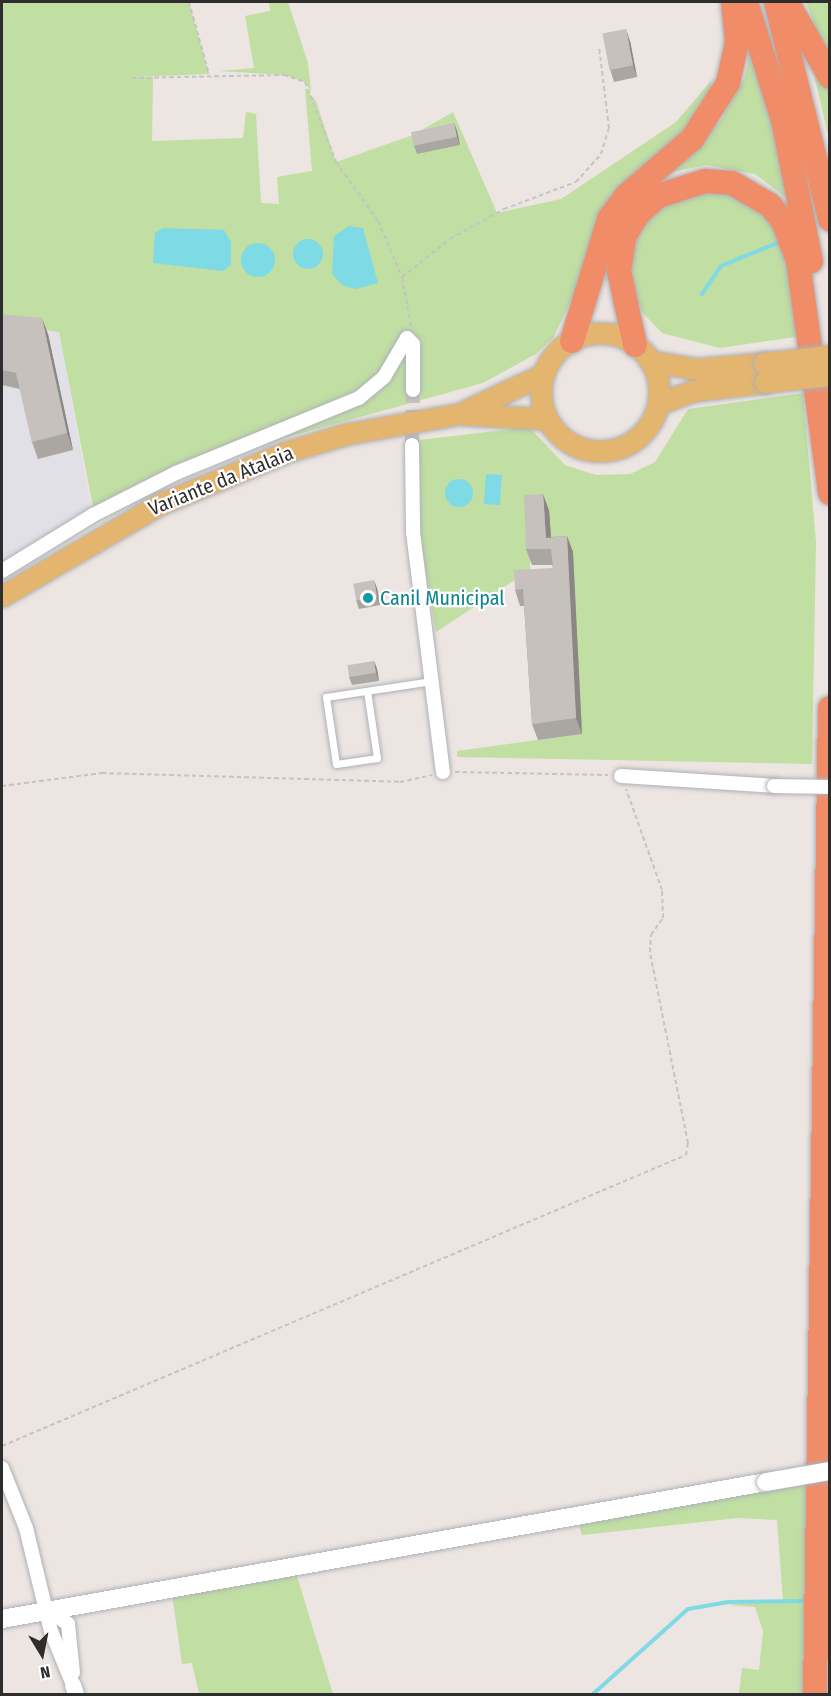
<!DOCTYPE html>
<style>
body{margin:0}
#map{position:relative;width:831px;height:1696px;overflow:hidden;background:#ede5e1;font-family:"Fira Sans Condensed",sans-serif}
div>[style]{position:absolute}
.industrial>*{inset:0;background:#e1e0e6}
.green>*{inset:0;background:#c1dea3}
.water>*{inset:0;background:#7edae4;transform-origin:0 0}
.round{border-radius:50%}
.stream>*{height:4px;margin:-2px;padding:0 2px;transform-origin:2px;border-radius:2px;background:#7edae4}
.minor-tunnel>*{height:14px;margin-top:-7px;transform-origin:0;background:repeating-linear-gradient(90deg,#c7c0bd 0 14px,transparent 0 21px)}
.path>*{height:2px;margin-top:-1px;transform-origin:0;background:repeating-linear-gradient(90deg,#c4c4c4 0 4.5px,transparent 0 7.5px)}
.roads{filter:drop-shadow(0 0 2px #adb1b7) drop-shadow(0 0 2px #adb1b7)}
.service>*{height:7px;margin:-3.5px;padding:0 3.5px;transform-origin:3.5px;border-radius:3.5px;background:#fff}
.minor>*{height:14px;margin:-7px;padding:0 7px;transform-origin:7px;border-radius:7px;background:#fff}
.tertiary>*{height:16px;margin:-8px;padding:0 8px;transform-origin:8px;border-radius:8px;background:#fff}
.secondary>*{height:18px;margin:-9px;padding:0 9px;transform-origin:9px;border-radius:9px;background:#fff}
.primary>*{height:21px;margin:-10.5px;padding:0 10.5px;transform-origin:10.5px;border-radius:10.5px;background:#e4b56e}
.primary>.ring{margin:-10.5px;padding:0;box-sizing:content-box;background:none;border:21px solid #e4b56e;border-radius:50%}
.motorway>*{height:24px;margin:-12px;padding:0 12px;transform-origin:12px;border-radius:12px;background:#f08d68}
.bridges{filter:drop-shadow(0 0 2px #adb1b7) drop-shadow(0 0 2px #adb1b7)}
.minor-bridge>*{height:14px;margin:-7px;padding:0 7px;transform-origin:7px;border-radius:7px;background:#fff}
.secondary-bridge>*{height:18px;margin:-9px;padding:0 9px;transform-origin:9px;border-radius:9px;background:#fff}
.primary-bridge>*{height:21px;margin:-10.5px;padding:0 10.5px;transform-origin:10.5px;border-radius:10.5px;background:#e4b56e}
.wall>*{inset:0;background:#aaa6a2}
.shaded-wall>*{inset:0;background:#8b8784}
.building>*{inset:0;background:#c6c1bc;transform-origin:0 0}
.dots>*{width:16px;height:16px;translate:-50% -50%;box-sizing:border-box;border:3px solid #fff;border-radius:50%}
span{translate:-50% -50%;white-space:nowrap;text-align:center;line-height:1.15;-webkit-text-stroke:4.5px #fff;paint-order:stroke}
.street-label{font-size:20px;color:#2d2d2d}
.culture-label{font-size:20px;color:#0d838f}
.left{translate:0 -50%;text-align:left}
.frame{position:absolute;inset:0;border:3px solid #2d2d2d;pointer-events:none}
.north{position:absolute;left:12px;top:1624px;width:60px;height:60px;-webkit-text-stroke:4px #fff;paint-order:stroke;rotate:170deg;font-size:16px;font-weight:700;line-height:24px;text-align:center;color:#2d2d2d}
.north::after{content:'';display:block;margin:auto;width:21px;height:27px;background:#2d2d2d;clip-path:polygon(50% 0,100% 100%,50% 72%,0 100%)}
</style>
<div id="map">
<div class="industrial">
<i style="clip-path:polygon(2px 324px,59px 332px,92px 512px,2px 567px)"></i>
</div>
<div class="green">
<i style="clip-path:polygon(2px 2px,189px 2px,209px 74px,133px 77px,153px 77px,152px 141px,243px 138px,246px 112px,256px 114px,261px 203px,279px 204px,277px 177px,312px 171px,305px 88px,316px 101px,336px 162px,413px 135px,453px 112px,497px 213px,561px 199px,676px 122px,711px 81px,714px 98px,574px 294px,553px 338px,536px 354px,483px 383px,284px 438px,171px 481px,96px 522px,59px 332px,2px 324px)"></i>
<i style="clip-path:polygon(269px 2px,288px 2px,308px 63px,311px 92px,305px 82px,284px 75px,219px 71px,254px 68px,245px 16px,270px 11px)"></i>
<i style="clip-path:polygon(806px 2px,829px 2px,829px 52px,818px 35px)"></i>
<i style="clip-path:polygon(751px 47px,793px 203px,755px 174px,706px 165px,663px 174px,719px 123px,745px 77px)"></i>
<i style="clip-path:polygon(811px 61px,829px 84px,829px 139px)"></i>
<i style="clip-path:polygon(711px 187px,749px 195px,790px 249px,802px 336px,720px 348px,662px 333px,643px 313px,633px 293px,630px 263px,645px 215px)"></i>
<i style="clip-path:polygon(803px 393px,816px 542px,812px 764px,457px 757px,457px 751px,582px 734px,573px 552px,552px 554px,530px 511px,530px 570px,436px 632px,421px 543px,419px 440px,529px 427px,565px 465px,596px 475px,630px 474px,655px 462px,688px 409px)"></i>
<i style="clip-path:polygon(806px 1482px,805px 1694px,739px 1694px,742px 1668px,759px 1670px,763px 1631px,755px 1607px,726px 1605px,783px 1601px,777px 1520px,738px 1518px,582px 1535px,579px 1525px)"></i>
<i style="clip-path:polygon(296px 1573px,333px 1694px,199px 1694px,192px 1663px,182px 1664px,172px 1594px)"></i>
</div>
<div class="water">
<i style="clip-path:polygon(349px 226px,363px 228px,378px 283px,355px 289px,342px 285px,332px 274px,334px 236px)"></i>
<i style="clip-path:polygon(163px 228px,224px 230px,231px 242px,231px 265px,223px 271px,153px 263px,155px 233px)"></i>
<i class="round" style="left:293px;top:239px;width:30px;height:30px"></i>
<i class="round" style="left:241px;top:243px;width:34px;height:34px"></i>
<i style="left:486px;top:474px;width:16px;height:30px;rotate:4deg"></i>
<i class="round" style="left:445px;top:479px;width:28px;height:28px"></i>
</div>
<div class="stream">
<i style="left:702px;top:294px;width:34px;rotate:-56deg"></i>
<i style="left:721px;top:266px;width:61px;rotate:-22.3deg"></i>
<i style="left:593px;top:1694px;width:127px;rotate:-41.8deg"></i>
<i style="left:688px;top:1609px;width:41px;rotate:-9.9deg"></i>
<i style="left:728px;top:1602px;width:76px;rotate:-0.8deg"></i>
</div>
<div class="minor-tunnel">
<i style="left:412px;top:445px;width:55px;rotate:-89deg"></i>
</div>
<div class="path">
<i style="left:189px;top:2px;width:75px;rotate:74.5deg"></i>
<i style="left:132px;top:78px;width:152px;rotate:-1.1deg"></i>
<i style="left:284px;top:75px;width:22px;rotate:18deg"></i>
<i style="left:305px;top:82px;width:86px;rotate:68.8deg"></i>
<i style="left:336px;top:162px;width:72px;rotate:54.6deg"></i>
<i style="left:378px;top:221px;width:61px;rotate:66.8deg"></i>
<i style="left:411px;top:326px;width:50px;rotate:-100.4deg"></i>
<i style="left:402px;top:277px;width:61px;rotate:-38.4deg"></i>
<i style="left:450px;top:239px;width:62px;rotate:-29.1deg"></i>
<i style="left:504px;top:209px;width:77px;rotate:-20.6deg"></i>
<i style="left:576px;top:182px;width:38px;rotate:-48deg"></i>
<i style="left:601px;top:154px;width:27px;rotate:-73deg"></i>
<i style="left:609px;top:128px;width:82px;rotate:-97deg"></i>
<i style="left:455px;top:772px;width:153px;rotate:1.1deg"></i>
<i style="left:2px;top:786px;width:101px;rotate:-7.4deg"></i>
<i style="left:102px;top:773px;width:298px;rotate:1.7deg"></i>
<i style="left:400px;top:782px;width:33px;rotate:-12deg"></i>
<i style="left:2px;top:1203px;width:22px;rotate:90deg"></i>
<i style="left:2px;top:1446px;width:743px;rotate:-23.05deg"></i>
<i style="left:686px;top:1155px;width:12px;rotate:-81deg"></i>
<i style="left:688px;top:1143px;width:195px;rotate:-101.3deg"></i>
<i style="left:650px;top:952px;width:17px;rotate:-87deg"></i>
<i style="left:651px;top:935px;width:21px;rotate:-55deg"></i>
<i style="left:663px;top:918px;width:28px;rotate:-92deg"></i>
<i style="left:662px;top:890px;width:107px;rotate:-109.6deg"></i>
</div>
<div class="roads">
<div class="service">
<i style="left:367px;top:691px;width:68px;rotate:81.5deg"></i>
<i style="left:377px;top:758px;width:41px;rotate:171.7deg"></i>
<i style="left:336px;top:764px;width:68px;rotate:-98.5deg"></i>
<i style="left:326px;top:697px;width:107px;rotate:-8.6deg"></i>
</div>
<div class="minor">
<i style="left:412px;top:445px;width:87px;rotate:89.3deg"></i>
<i style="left:413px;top:532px;width:242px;rotate:82.9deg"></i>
<i style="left:2px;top:571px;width:107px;rotate:-31.6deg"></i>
<i style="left:93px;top:515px;width:93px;rotate:-26.8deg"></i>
<i style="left:176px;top:473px;width:198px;rotate:-22.3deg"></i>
<i style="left:359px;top:398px;width:33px;rotate:-40deg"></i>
<i style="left:384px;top:377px;width:45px;rotate:-59.5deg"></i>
<i style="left:407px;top:338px;width:8px;rotate:45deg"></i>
<i style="left:413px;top:344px;width:46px;rotate:90deg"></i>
<i style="left:621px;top:776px;width:153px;rotate:3.7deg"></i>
<i style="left:2px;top:1468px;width:65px;rotate:68.2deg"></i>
<i style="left:26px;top:1528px;width:106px;rotate:76.4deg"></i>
<i style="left:51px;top:1631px;width:58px;rotate:67.8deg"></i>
<i style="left:49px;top:1611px;width:23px;rotate:34deg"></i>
<i style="left:68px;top:1624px;width:49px;rotate:84.2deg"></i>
</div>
<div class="tertiary">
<i style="left:73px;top:1685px;width:9px;rotate:72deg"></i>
</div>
<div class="secondary">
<i style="left:2px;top:1619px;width:776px;rotate:-10.17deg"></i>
</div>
<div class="primary">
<i class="ring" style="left:541px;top:333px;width:97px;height:97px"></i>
<i style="left:650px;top:361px;width:48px;rotate:9.7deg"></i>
<i style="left:697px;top:369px;width:67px;rotate:-5.1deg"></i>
<i style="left:658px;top:404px;width:36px;rotate:-21deg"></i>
<i style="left:692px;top:391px;width:74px;rotate:-7deg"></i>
<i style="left:467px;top:410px;width:85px;rotate:-25.1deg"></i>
<i style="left:2px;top:596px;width:183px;rotate:-30.2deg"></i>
<i style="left:160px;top:504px;width:136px;rotate:-22.4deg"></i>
<i style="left:286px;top:452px;width:63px;rotate:-16.7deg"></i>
<i style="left:346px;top:434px;width:114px;rotate:-10.1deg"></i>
<i style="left:458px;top:414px;width:89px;rotate:3.2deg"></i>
</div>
<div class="motorway">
<i style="left:746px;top:2px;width:124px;rotate:72.6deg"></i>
<i style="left:783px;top:120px;width:144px;rotate:78.8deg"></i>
<i style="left:776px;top:2px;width:224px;rotate:76deg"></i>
<i style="left:787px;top:2px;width:86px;rotate:60.2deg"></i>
<i style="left:572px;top:341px;width:127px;rotate:-73.1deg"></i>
<i style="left:609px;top:219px;width:30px;rotate:-53deg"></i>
<i style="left:627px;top:195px;width:86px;rotate:-40.7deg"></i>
<i style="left:692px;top:139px;width:67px;rotate:-57.3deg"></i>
<i style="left:728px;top:83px;width:42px;rotate:-77.6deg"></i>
<i style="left:737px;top:42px;width:40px;rotate:-95.7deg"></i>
<i style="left:635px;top:345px;width:76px;rotate:-102.2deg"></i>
<i style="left:619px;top:271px;width:36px;rotate:-81deg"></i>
<i style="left:625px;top:235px;width:26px;rotate:-58deg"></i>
<i style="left:639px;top:213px;width:25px;rotate:-42deg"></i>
<i style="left:658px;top:196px;width:49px;rotate:-17.7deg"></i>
<i style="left:705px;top:181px;width:27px;rotate:4deg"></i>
<i style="left:732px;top:183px;width:44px;rotate:30.1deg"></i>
<i style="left:770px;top:205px;width:21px;rotate:51deg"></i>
<i style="left:783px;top:221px;width:43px;rotate:69.4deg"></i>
<i style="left:798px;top:261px;width:234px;rotate:82.1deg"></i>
<i style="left:815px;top:1694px;width:986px;rotate:-89.13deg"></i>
</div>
</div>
<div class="bridges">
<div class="minor-bridge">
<i style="left:774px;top:786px;width:56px;rotate:1deg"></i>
</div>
<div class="secondary-bridge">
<i style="left:766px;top:1482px;width:65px;rotate:-9.8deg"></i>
</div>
<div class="primary-bridge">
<i style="left:764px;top:363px;width:66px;rotate:-6.1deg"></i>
<i style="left:765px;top:382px;width:65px;rotate:-6.1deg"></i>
</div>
</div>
<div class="wall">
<i style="clip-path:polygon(630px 41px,637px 77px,614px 82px,610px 69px)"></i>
<i style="clip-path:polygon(454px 123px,457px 131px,460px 145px,417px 154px,414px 146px)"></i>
<i style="clip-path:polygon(2px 314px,48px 334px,73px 450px,38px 459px,32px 442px,20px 389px,2px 385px)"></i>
<i style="clip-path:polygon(549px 510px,551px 537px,567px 536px,573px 552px,582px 734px,538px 740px,532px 724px,524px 606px,520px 606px,515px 590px,553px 568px,552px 565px,532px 565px,526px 549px)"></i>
<i style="clip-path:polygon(377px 588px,380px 605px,359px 609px,356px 600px)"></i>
<i style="clip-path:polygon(374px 661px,377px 669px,379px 681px,352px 685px,349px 677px)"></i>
</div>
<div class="shaded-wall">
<i style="clip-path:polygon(626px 29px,630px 41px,637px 77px,633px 65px)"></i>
<i style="clip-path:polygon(454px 123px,457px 131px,460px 145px,457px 137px)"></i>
<i style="clip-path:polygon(42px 318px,48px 334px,73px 450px,67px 433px)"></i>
<i style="clip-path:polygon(543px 494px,549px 510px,552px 551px,546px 538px)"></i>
<i style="clip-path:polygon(567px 536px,573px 552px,582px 734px,576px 718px)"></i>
<i style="clip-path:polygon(374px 580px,377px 588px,380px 605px,377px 597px)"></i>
<i style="clip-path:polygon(374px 661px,377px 669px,379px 681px,376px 673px)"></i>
</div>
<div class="building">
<i style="left:626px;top:29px;width:37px;height:24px;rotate:79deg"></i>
<i style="left:454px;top:123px;width:14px;height:44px;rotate:78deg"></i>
<i style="clip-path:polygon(2px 314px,42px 318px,67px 433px,32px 442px,16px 373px,2px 370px)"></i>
<i style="clip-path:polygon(543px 494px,546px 538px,567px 536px,576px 718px,532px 724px,523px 589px,515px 590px,514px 570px,553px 568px,551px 549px,526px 549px,524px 495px)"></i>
<i style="left:374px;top:580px;width:17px;height:21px;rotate:80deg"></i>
<i style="left:374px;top:661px;width:12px;height:27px;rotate:81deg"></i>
</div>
<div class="dots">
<i style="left:368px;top:598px;background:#0f9aa8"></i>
</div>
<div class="street-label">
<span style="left:221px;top:481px;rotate:-22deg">Variante da Atalaia</span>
</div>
<div class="culture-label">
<span class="left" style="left:380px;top:598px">Canil Municipal</span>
</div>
<div class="frame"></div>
<div class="north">N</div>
</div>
